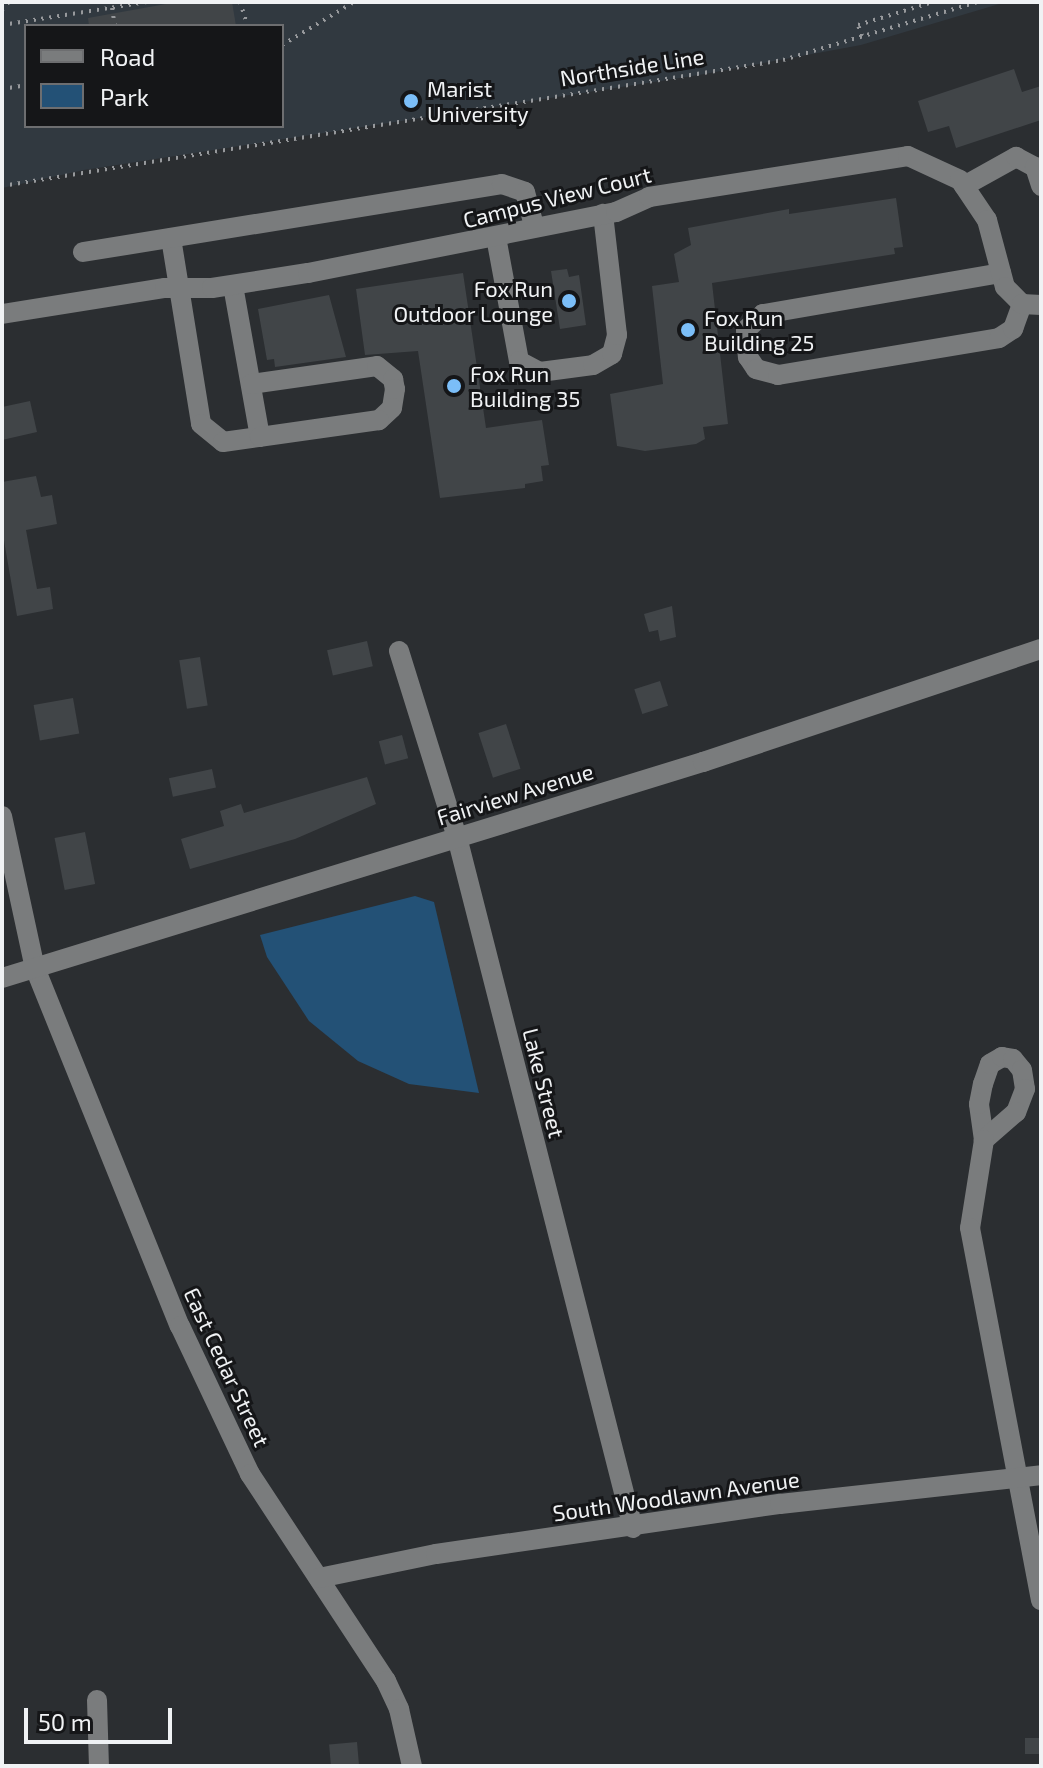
<!DOCTYPE html>
<style>
body{margin:0}
#map{position:relative;width:1043px;height:1768px;overflow:hidden;background:#2b2e31;font-family:"Exo 2",sans-serif}
div>[style]{position:absolute}
.built>*{inset:0;background:#313940}
.green>*{inset:0;background:#235176}
.building>*{inset:0;background:#414548;transform-origin:0 0}
.path>*{height:4px;margin-top:-2px;transform-origin:0;background:repeating-linear-gradient(90deg,#97999c 0 2px,transparent 0 8px)}
.minor>*{height:20px;margin:-10px;padding:0 10px;transform-origin:10px;border-radius:10px;background:#7a7c7d}
.dots>*{width:22px;height:22px;translate:-50% -50%;box-sizing:border-box;border:4px solid #151618;border-radius:50%}
span{translate:-50% -50%;white-space:nowrap;text-align:center;line-height:1.15;-webkit-text-stroke:6px #151618;paint-order:stroke}
.street-label{font-size:22px;color:#f0f2f4}
.poi-label{font-size:22px;color:#f0f2f4}
.left{translate:0 -50%;text-align:left}
.right{translate:-100% -50%;text-align:right}
.frame{position:absolute;inset:0;border:4px solid #f0f2f4;pointer-events:none}
.legend{position:absolute;left:24px;top:24px;width:260px;height:104px;box-sizing:border-box;background:#151618;border:2px solid #6d6e70;margin:0;padding:10px 14px;list-style:none;font-size:24px;color:#f0f2f4}
.legend li{display:flex;align-items:center;gap:16px;height:40px}
.legend b{width:40px;border:2px solid #6d6e70}
.scale{position:absolute;left:24px;top:1708px;width:148px;height:36px;box-sizing:border-box;border:4px solid #f0f2f4;border-top:0;padding-left:10px;font-size:24px;line-height:28px;white-space:nowrap;color:#f0f2f4;-webkit-text-stroke:6px #151618;paint-order:stroke}
</style>
<div id="map">
<div class="built">
<i style="clip-path:polygon(evenodd,2px 2px,1006px 2px,861px 45px,699px 75px,84px 170px,2px 188px,2px 2px,26px 26px,282px 26px,282px 126px,26px 126px,26px 26px)"></i>
</div>
<div class="green">
<i style="clip-path:polygon(415px 896px,434px 902px,479px 1093px,409px 1084px,358px 1061px,309px 1021px,267px 957px,260px 935px)"></i>
</div>
<div class="building">
<i style="clip-path:polygon(177px 2px,232px 2px,236px 26px,89px 26px,88px 18px)"></i>
<i style="clip-path:polygon(1014px 69px,1022px 92px,1041px 86px,1041px 120px,956px 148px,949px 126px,928px 132px,918px 101px)"></i>
<i style="clip-path:polygon(896px 198px,903px 247px,894px 248px,895px 254px,712px 283px,728px 424px,703px 427px,705px 439px,696px 444px,645px 451px,617px 446px,610px 394px,663px 384px,652px 286px,679px 282px,674px 254px,691px 245px,688px 228px,789px 209px,789px 214px)"></i>
<i style="clip-path:polygon(567px 269px,569px 277px,579px 275px,586px 325px,560px 329px,551px 271px)"></i>
<i style="clip-path:polygon(463px 273px,486px 428px,542px 420px,549px 465px,541px 466px,543px 481px,525px 484px,525px 488px,440px 498px,418px 351px,365px 355px,356px 289px)"></i>
<i style="clip-path:polygon(329px 295px,346px 357px,275px 367px,274px 359px,267px 360px,258px 309px)"></i>
<i style="clip-path:polygon(30px 401px,37px 432px,2px 440px,2px 407px)"></i>
<i style="clip-path:polygon(36px 476px,41px 497px,52px 495px,57px 524px,26px 530px,37px 589px,50px 587px,53px 609px,17px 616px,2px 529px,2px 482px)"></i>
<i style="clip-path:polygon(672px 606px,676px 637px,660px 641px,658px 630px,649px 632px,644px 614px)"></i>
<i style="left:367px;top:641px;width:26px;height:41px;rotate:77deg"></i>
<i style="left:200px;top:657px;width:49px;height:21px;rotate:81deg"></i>
<i style="left:660px;top:681px;width:26px;height:27px;rotate:72deg"></i>
<i style="left:73px;top:698px;width:36px;height:40px;rotate:80deg"></i>
<i style="left:506px;top:724px;width:47px;height:29px;rotate:72deg"></i>
<i style="left:402px;top:735px;width:24px;height:24px;rotate:75deg"></i>
<i style="left:212px;top:769px;width:19px;height:44px;rotate:78deg"></i>
<i style="clip-path:polygon(367px 777px,376px 804px,295px 839px,190px 869px,181px 839px,224px 826px,220px 811px,241px 804px,244px 813px)"></i>
<i style="left:85px;top:832px;width:53px;height:31px;rotate:79deg"></i>
<i style="left:1041px;top:1738px;width:16px;height:16px;rotate:90deg"></i>
<i style="left:357px;top:1742px;width:24px;height:28px;rotate:85deg"></i>
</div>
<div class="path">
<i style="left:240px;top:2px;width:25px;rotate:72deg"></i>
<i style="left:112px;top:8px;width:18px;rotate:81deg"></i>
<i style="left:2px;top:10px;width:11px;rotate:-49deg"></i>
<i style="left:2px;top:25px;width:148px;rotate:-9deg"></i>
<i style="left:862px;top:36px;width:12px;rotate:-110deg"></i>
<i style="left:858px;top:25px;width:78px;rotate:-17deg"></i>
<i style="left:282px;top:45px;width:84px;rotate:-30.8deg"></i>
<i style="left:2px;top:89px;width:24px;rotate:-9deg"></i>
<i style="left:2px;top:186px;width:791px;rotate:-9.16deg"></i>
<i style="left:783px;top:60px;width:202px;rotate:-16.6deg"></i>
</div>
<div class="minor">
<i style="left:964px;top:186px;width:60px;rotate:-29.1deg"></i>
<i style="left:1016px;top:157px;width:21px;rotate:28deg"></i>
<i style="left:1035px;top:167px;width:20px;rotate:72deg"></i>
<i style="left:496px;top:237px;width:126px;rotate:79.5deg"></i>
<i style="left:519px;top:361px;width:24px;rotate:28deg"></i>
<i style="left:540px;top:372px;width:53px;rotate:-7.5deg"></i>
<i style="left:593px;top:365px;width:22px;rotate:-30deg"></i>
<i style="left:612px;top:354px;width:20px;rotate:-75deg"></i>
<i style="left:617px;top:335px;width:122px;rotate:-96.6deg"></i>
<i style="left:171px;top:238px;width:188px;rotate:80.8deg"></i>
<i style="left:201px;top:424px;width:28px;rotate:39deg"></i>
<i style="left:223px;top:442px;width:37px;rotate:-8deg"></i>
<i style="left:260px;top:437px;width:154px;rotate:-100.1deg"></i>
<i style="left:83px;top:252px;width:424px;rotate:-9.2deg"></i>
<i style="left:502px;top:184px;width:24px;rotate:19deg"></i>
<i style="left:525px;top:192px;width:34px;rotate:75deg"></i>
<i style="left:1001px;top:273px;width:242px;rotate:170.2deg"></i>
<i style="left:763px;top:314px;width:23px;rotate:137deg"></i>
<i style="left:746px;top:330px;width:27px;rotate:86deg"></i>
<i style="left:748px;top:357px;width:14px;rotate:56deg"></i>
<i style="left:756px;top:369px;width:23px;rotate:15deg"></i>
<i style="left:778px;top:375px;width:224px;rotate:-9.5deg"></i>
<i style="left:999px;top:338px;width:17px;rotate:-33deg"></i>
<i style="left:1013px;top:329px;width:27px;rotate:-70deg"></i>
<i style="left:2px;top:314px;width:165px;rotate:-9.1deg"></i>
<i style="left:165px;top:288px;width:47px"></i>
<i style="left:212px;top:288px;width:97px;rotate:-8.9deg"></i>
<i style="left:308px;top:273px;width:314px;rotate:-11.2deg"></i>
<i style="left:616px;top:212px;width:36px;rotate:-24deg"></i>
<i style="left:649px;top:197px;width:262px;rotate:-9deg"></i>
<i style="left:908px;top:156px;width:57px;rotate:24.8deg"></i>
<i style="left:960px;top:180px;width:48px;rotate:56deg"></i>
<i style="left:987px;top:220px;width:69px;rotate:75deg"></i>
<i style="left:1005px;top:287px;width:24px;rotate:45deg"></i>
<i style="left:1022px;top:304px;width:19px;rotate:3deg"></i>
<i style="left:251px;top:384px;width:127px;rotate:-8.1deg"></i>
<i style="left:377px;top:366px;width:21px;rotate:39deg"></i>
<i style="left:393px;top:379px;width:10px;rotate:79deg"></i>
<i style="left:395px;top:389px;width:19px;rotate:99deg"></i>
<i style="left:392px;top:408px;width:18px;rotate:137deg"></i>
<i style="left:379px;top:420px;width:120px;rotate:171.9deg"></i>
<i style="left:399px;top:651px;width:195px;rotate:72.7deg"></i>
<i style="left:457px;top:837px;width:713px;rotate:75.71deg"></i>
<i style="left:2px;top:816px;width:156px;rotate:77.8deg"></i>
<i style="left:35px;top:968px;width:386px;rotate:68deg"></i>
<i style="left:180px;top:1326px;width:164px;rotate:64.7deg"></i>
<i style="left:250px;top:1474px;width:248px;rotate:56.7deg"></i>
<i style="left:386px;top:1681px;width:31px;rotate:65deg"></i>
<i style="left:399px;top:1709px;width:58px;rotate:77.2deg"></i>
<i style="left:2px;top:978px;width:734px;rotate:-17.13deg"></i>
<i style="left:703px;top:762px;width:356px;rotate:-18.5deg"></i>
<i style="left:984px;top:1140px;width:36px;rotate:-98deg"></i>
<i style="left:979px;top:1104px;width:20px;rotate:-79deg"></i>
<i style="left:983px;top:1084px;width:21px;rotate:-71deg"></i>
<i style="left:990px;top:1064px;width:14px;rotate:-30deg"></i>
<i style="left:1002px;top:1057px;width:11px;rotate:10deg"></i>
<i style="left:1013px;top:1059px;width:14px;rotate:51deg"></i>
<i style="left:1022px;top:1070px;width:19px;rotate:81deg"></i>
<i style="left:1025px;top:1089px;width:25px;rotate:111deg"></i>
<i style="left:1016px;top:1112px;width:43px;rotate:138.8deg"></i>
<i style="left:984px;top:1140px;width:89px;rotate:99deg"></i>
<i style="left:970px;top:1228px;width:379px;rotate:79.2deg"></i>
<i style="left:319px;top:1578px;width:119px;rotate:-11.6deg"></i>
<i style="left:436px;top:1554px;width:348px;rotate:-8.3deg"></i>
<i style="left:780px;top:1504px;width:263px;rotate:-6.3deg"></i>
<i style="left:97px;top:1700px;width:66px;rotate:88.3deg"></i>
</div>
<div class="dots">
<i style="left:411px;top:101px;background:#7bbef8"></i>
<i style="left:569px;top:301px;background:#7bbef8"></i>
<i style="left:688px;top:330px;background:#7bbef8"></i>
<i style="left:454px;top:386px;background:#7bbef8"></i>
</div>
<div class="street-label">
<span style="left:632px;top:67px;rotate:-9deg">Northside Line</span>
<span style="left:557px;top:197px;rotate:-14deg">Campus View Court</span>
<span style="left:515px;top:794px;rotate:-17deg">Fairview Avenue</span>
<span style="left:544px;top:1083px;rotate:76deg">Lake Street</span>
<span style="left:227px;top:1367px;rotate:65deg">East Cedar Street</span>
<span style="left:676px;top:1496px;rotate:-8deg">South Woodlawn Avenue</span>
</div>
<div class="poi-label">
<span class="left" style="left:427px;top:101px">Marist<br>University</span>
<span class="right" style="left:553px;top:301px">Fox Run<br>Outdoor Lounge</span>
<span class="left" style="left:704px;top:330px">Fox Run<br>Building 25</span>
<span class="left" style="left:470px;top:386px">Fox Run<br>Building 35</span>
</div>
<div class="frame"></div>
<ul class="legend">
<li><b style="height:10px;background:#7a7c7d"></b>Road</li>
<li><b style="height:22px;background:#235176"></b>Park</li>
</ul>
<div class="scale">50 m</div>
</div>
